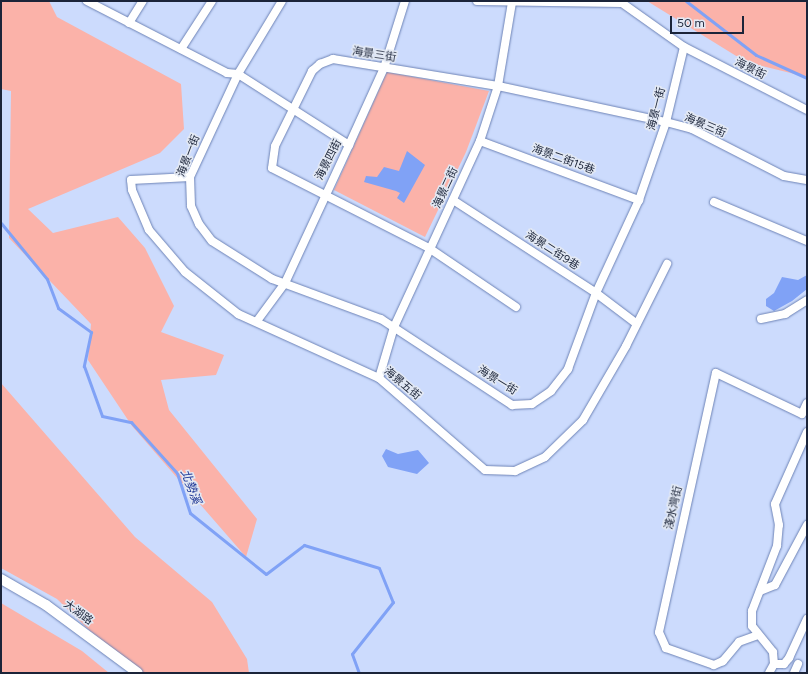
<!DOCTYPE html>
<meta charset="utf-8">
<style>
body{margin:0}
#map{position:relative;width:808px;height:674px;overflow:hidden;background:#ccdbfd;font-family:Figtree,"Noto Sans TC",sans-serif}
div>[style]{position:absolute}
.green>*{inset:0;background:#fbb2a9}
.water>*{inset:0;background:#80a2f6}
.stream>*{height:3px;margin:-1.5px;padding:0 1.5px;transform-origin:1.5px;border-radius:1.5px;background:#80a2f6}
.roads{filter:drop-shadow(0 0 1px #6d83b6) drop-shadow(0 0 1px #6d83b6)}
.minor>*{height:8px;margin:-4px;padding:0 4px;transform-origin:4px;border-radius:4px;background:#fff}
.tertiary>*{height:10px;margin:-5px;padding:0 5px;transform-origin:5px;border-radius:5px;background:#fff}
span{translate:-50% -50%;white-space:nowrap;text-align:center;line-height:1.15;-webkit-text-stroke:3px #e3e9f4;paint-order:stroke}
.street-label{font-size:11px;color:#1b2439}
.water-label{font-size:12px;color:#1c3594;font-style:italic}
.frame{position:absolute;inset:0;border:2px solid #1b2439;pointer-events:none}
.scale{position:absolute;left:670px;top:16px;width:74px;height:18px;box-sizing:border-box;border:2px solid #1b2439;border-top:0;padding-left:5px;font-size:12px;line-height:14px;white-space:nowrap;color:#1b2439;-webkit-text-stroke:3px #e3e9f4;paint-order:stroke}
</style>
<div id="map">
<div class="green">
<i style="clip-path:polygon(1px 1px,49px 1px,57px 17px,181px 84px,184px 129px,160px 153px,28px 209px,53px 233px,118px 217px,145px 248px,174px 306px,161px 332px,224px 355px,216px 375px,161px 380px,169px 410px,257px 519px,246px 557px,132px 426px,88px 360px,91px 324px,9px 238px,11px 91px,1px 89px)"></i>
<i style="clip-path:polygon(647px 1px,807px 1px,807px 77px,746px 62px)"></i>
<i style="clip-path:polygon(387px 72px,489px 91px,466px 152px,425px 237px,334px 190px)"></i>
<i style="clip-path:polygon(1px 383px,135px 537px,212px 602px,247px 659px,249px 673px,142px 673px,89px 630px,57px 599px,1px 568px)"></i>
<i style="clip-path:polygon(1px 603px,82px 651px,109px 673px,1px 673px)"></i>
</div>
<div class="water">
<i style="clip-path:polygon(407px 151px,425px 165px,404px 203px,397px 198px,400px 193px,396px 191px,364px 182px,366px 176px,377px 177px,384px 167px,399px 171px)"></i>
<i style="clip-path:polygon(807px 275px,807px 289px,792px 301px,774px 311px,766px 306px,766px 299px,774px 293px,782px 277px,798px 280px)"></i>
<i style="clip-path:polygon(386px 449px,398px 454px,418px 450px,429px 463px,417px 474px,388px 467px,382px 456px)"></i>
</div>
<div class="stream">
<i style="left:686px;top:1px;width:88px;rotate:37.6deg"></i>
<i style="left:756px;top:55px;width:56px;rotate:24.3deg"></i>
<i style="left:1px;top:223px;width:72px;rotate:50.6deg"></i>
<i style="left:47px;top:279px;width:31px;rotate:69deg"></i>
<i style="left:58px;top:308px;width:41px;rotate:36deg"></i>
<i style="left:91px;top:332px;width:35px;rotate:102deg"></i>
<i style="left:84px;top:366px;width:53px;rotate:70.2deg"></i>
<i style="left:102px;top:416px;width:30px;rotate:12deg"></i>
<i style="left:131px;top:422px;width:69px;rotate:48deg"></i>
<i style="left:177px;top:473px;width:42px;rotate:72deg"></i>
<i style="left:190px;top:513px;width:97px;rotate:38.8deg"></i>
<i style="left:266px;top:574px;width:48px;rotate:-37.3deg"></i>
<i style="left:304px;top:545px;width:78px;rotate:17deg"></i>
<i style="left:379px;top:568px;width:37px;rotate:68deg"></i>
<i style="left:393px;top:602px;width:66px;rotate:128.3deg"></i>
<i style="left:352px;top:654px;width:20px;rotate:70deg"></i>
</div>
<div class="roads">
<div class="minor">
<i style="left:87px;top:1px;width:157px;rotate:27.2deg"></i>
<i style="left:227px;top:73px;width:11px;rotate:5deg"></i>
<i style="left:238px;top:74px;width:132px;rotate:32.6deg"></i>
<i style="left:282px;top:1px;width:85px;rotate:121.1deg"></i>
<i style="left:238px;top:74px;width:114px;rotate:115deg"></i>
<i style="left:190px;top:177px;width:29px;rotate:88deg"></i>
<i style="left:191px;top:206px;width:20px;rotate:66deg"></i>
<i style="left:199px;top:224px;width:21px;rotate:53deg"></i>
<i style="left:212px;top:241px;width:71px;rotate:32.3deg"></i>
<i style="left:272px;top:279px;width:116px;rotate:20.2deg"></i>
<i style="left:381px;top:319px;width:157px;rotate:33.3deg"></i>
<i style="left:512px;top:405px;width:20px;rotate:-3deg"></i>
<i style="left:532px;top:404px;width:23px;rotate:-34deg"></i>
<i style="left:551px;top:391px;width:28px;rotate:-52deg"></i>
<i style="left:568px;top:369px;width:81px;rotate:-69.8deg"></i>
<i style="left:596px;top:293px;width:102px;rotate:-65.2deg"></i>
<i style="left:639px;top:200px;width:83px;rotate:-70.9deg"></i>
<i style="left:666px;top:122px;width:77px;rotate:-76.5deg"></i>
<i style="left:477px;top:1px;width:145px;rotate:0.8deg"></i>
<i style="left:622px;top:3px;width:76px;rotate:35.4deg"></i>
<i style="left:684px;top:47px;width:138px;rotate:27.1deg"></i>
<i style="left:129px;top:23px;width:26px;rotate:-58deg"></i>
<i style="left:181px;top:49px;width:57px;rotate:-57.1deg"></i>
<i style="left:480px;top:141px;width:170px;rotate:20.4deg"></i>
<i style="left:190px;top:177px;width:59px;rotate:177.1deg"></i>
<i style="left:131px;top:180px;width:10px;rotate:84deg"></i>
<i style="left:132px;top:190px;width:43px;rotate:67deg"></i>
<i style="left:149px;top:230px;width:55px;rotate:49.4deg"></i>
<i style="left:185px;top:272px;width:68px;rotate:38.4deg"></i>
<i style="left:238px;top:314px;width:155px;rotate:24.4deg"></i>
<i style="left:379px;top:378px;width:140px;rotate:41deg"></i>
<i style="left:485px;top:470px;width:30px;rotate:2deg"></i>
<i style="left:515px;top:471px;width:33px;rotate:-25deg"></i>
<i style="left:545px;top:457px;width:53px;rotate:-44.2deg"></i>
<i style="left:583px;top:420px;width:86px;rotate:-59.8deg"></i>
<i style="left:626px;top:346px;width:92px;rotate:-63.4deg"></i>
<i style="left:453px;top:200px;width:171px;rotate:33deg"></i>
<i style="left:596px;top:293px;width:51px;rotate:37.1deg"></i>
<i style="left:714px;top:202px;width:101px;rotate:22.8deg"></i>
<i style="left:516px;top:307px;width:105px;rotate:-145.9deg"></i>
<i style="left:429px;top:248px;width:176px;rotate:-153deg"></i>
<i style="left:272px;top:168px;width:22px;rotate:-82deg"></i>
<i style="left:275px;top:146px;width:84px;rotate:-63.7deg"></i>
<i style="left:312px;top:71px;width:11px;rotate:-41deg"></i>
<i style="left:320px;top:64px;width:14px;rotate:-21deg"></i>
<i style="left:333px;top:59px;width:167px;rotate:9.3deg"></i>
<i style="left:498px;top:86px;width:172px;rotate:12.1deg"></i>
<i style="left:666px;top:122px;width:27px;rotate:15deg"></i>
<i style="left:692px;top:129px;width:103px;rotate:27.1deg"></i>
<i style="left:784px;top:176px;width:23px;rotate:10deg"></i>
<i style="left:761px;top:319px;width:25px;rotate:-12deg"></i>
<i style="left:785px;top:314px;width:26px;rotate:-32deg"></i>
<i style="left:257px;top:321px;width:47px;rotate:-53.6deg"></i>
<i style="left:285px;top:283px;width:152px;rotate:-65.1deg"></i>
<i style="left:349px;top:145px;width:85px;rotate:-65.6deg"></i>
<i style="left:384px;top:68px;width:70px;rotate:-72.6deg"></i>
<i style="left:379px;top:378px;width:53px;rotate:-73.6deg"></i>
<i style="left:394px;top:327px;width:205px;rotate:-65.2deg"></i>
<i style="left:480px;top:141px;width:58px;rotate:-71.9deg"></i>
<i style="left:498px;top:86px;width:85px;rotate:-80.5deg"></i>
<i style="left:760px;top:591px;width:16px;rotate:-22deg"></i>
<i style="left:775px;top:585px;width:68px;rotate:-61.9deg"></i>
<i style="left:758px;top:635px;width:20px;rotate:160deg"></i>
<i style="left:739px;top:642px;width:25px;rotate:130deg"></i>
<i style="left:723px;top:661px;width:10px;rotate:156deg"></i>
<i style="left:714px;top:665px;width:51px;rotate:-160.5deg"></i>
<i style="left:666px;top:648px;width:17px;rotate:-114deg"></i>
<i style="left:659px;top:632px;width:265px;rotate:-77.6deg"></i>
<i style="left:716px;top:373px;width:95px;rotate:25.5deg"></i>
<i style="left:802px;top:414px;width:12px;rotate:-66deg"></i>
<i style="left:774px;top:664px;width:10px"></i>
<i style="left:784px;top:664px;width:8px;rotate:-50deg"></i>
<i style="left:789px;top:658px;width:43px;rotate:-65.2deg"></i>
<i style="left:769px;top:673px;width:10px;rotate:-61deg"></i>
<i style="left:774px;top:664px;width:12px;rotate:-95deg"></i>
<i style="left:773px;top:652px;width:33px;rotate:-129deg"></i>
<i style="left:752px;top:626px;width:15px;rotate:-90deg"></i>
<i style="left:752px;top:611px;width:70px;rotate:-69deg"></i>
<i style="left:777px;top:546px;width:21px;rotate:-85deg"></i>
<i style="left:779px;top:525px;width:21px;rotate:-101deg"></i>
<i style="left:775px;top:504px;width:79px;rotate:-66deg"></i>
<i style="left:794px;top:673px;width:10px;rotate:-66deg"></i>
</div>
<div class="tertiary">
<i style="left:1px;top:579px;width:52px;rotate:30deg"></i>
<i style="left:46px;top:605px;width:114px;rotate:36.5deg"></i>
</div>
</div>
<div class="street-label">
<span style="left:374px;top:55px;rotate:9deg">海景三街</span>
<span style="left:750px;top:69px;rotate:27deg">海景街</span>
<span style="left:657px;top:109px;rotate:-76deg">海景一街</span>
<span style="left:705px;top:126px;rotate:23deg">海景三街</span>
<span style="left:189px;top:156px;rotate:-69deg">海景一街</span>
<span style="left:329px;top:160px;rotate:-63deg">海景四街</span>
<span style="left:563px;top:160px;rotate:20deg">海景二街15巷</span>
<span style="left:446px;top:188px;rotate:-65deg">海景二街</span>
<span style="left:552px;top:251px;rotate:33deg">海景二街9巷</span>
<span style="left:497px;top:381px;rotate:32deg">海景一街</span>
<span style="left:402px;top:384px;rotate:40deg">海景五街</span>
<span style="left:674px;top:508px;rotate:-77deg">淺水灣街</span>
<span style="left:78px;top:613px;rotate:36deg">大湖路</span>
</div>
<div class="water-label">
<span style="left:190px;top:487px;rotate:69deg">北勢溪</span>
</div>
<div class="frame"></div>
<div class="scale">50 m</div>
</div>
